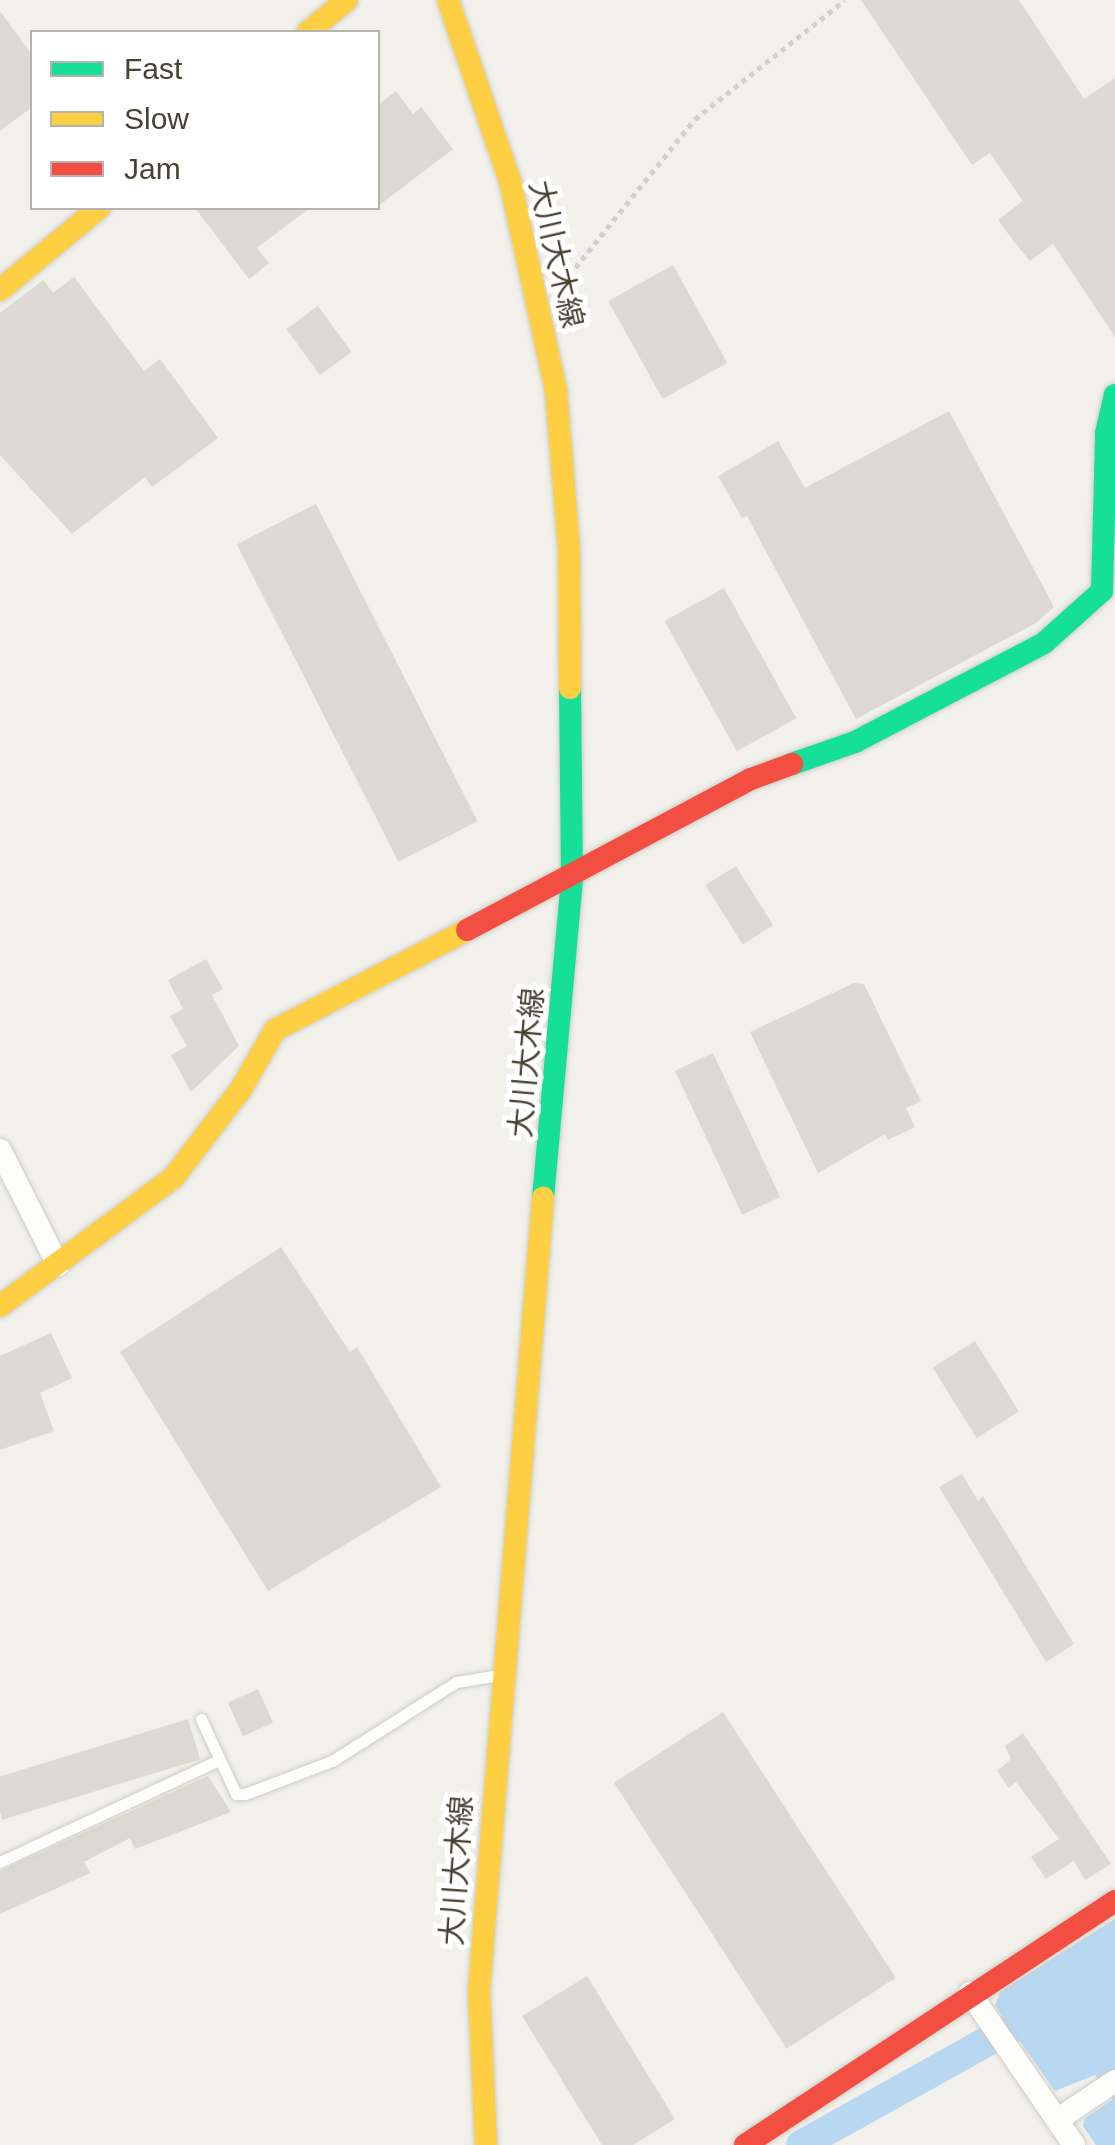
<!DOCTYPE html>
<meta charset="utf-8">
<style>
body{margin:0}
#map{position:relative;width:1115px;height:2145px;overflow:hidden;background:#f1f0ea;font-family:Arial,"Noto Sans JP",sans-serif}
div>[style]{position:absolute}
.water>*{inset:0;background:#b8d7f1}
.canal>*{height:30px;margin:-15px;padding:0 15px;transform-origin:15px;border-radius:15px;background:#b8d7f1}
.building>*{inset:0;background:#dbd9d2;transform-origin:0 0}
.path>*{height:5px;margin-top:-2.5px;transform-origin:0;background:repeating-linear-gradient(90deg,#d1d0ca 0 5px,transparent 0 10px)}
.roads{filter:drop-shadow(0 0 2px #cfcdc7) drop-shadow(0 0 2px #cfcdc7)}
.lane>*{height:11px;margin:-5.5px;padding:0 5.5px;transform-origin:5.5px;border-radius:5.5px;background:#fdfdfc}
.street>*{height:22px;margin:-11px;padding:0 11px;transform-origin:11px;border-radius:11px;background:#fdfdfc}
.fast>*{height:22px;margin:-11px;padding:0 11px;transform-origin:11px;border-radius:11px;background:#16e098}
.slow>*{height:22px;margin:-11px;padding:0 11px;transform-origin:11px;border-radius:11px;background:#ffcf43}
.jam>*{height:22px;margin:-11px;padding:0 11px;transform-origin:11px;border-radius:11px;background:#f24e42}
span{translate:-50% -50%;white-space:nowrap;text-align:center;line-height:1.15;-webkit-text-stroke:10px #fff;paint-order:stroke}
.street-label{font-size:30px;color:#484235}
.legend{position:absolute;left:30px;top:30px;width:350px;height:180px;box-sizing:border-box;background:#fff;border:2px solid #b6b3ae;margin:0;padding:12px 18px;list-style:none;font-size:30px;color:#484235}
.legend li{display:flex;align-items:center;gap:20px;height:50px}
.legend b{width:50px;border:2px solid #b6b3ae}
</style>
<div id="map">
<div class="water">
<i style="clip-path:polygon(1115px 1919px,1115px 2145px,1096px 2145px,1083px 2126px,1085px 2118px,1112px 2100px,1095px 2075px,1055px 2091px,995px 2006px,1000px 1992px)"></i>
</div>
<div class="canal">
<i style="left:801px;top:2145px;width:282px;rotate:-29.1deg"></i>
</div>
<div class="building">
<i style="clip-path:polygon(861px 0,1019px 0,1084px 99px,1115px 78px,1115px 337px,1053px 244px,1030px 261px,1012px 239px,998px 220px,1023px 201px,990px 153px,972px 165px)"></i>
<i style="clip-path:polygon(0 11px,32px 55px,32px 107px,0 131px)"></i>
<i style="clip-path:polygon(396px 91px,413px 114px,421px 107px,453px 149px,378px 206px,378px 105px)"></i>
<i style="clip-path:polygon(195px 208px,310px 208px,257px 248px,269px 263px,249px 279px)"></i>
<i style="left:673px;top:265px;width:112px;height:74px;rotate:61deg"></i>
<i style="clip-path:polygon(74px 277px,144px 371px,160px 359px,218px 438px,152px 487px,145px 477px,72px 534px,0 455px,0 313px,43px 280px,53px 293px)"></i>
<i style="left:318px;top:306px;width:57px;height:39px;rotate:54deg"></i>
<i style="clip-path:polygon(949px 411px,1054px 607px,1036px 623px,856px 719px,747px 516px,742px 518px,718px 476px,778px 441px,805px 488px)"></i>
<i style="left:316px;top:504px;width:356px;height:89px;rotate:63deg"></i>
<i style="left:724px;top:588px;width:149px;height:68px;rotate:61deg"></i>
<i style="left:736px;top:866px;width:70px;height:36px;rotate:58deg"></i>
<i style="clip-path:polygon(206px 959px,223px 989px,212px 995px,239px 1046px,191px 1092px,171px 1055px,187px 1046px,170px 1016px,183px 1009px,168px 980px)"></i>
<i style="clip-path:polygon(854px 983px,864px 984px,921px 1101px,906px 1108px,915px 1127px,888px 1140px,885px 1134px,818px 1173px,750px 1032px)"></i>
<i style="left:713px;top:1053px;width:159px;height:42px;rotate:65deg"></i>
<i style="clip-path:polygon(281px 1247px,350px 1352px,357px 1347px,441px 1487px,268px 1591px,120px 1352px)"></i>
<i style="clip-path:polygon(51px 1333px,72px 1378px,40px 1393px,54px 1431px,0 1450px,0 1356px)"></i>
<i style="left:975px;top:1341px;width:83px;height:50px;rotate:58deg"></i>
<i style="clip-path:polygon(962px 1474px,978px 1501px,983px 1496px,1074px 1644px,1046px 1662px,939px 1487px)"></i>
<i style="left:258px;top:1689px;width:37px;height:33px;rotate:66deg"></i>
<i style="left:723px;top:1712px;width:317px;height:130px;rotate:57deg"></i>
<i style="left:188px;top:1719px;width:42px;height:207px;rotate:73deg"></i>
<i style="clip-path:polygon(1023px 1733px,1111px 1864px,1085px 1880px,1074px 1861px,1046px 1879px,1031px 1857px,1059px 1839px,1016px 1782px,1009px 1788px,997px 1771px,1011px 1759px,1005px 1746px)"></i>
<i style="clip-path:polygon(208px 1776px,231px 1812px,135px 1849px,130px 1838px,84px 1862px,90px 1873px,0 1914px,0 1871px)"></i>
<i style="clip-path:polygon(587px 1976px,675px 2119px,633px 2145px,602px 2145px,522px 2016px)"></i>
</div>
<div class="path">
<i style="left:563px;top:283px;width:211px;rotate:-51.2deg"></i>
<i style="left:695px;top:119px;width:191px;rotate:-38.4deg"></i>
</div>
<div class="roads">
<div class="lane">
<i style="left:201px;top:1719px;width:83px;rotate:65deg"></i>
<i style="left:236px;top:1794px;width:9px"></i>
<i style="left:245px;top:1794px;width:93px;rotate:-20.8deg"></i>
<i style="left:332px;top:1761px;width:147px;rotate:-32.5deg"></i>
<i style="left:456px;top:1682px;width:38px;rotate:-9deg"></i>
<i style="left:0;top:1862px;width:239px;rotate:-25deg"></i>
</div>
<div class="street">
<i style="left:0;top:1150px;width:129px;rotate:63.2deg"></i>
<i style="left:970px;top:1993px;width:184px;rotate:55.6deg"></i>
<i style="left:1057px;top:2120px;width:70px;rotate:-33.9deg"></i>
</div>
<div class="fast">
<i style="left:792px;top:764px;width:67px;rotate:-19.2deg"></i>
<i style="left:855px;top:742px;width:213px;rotate:-27.6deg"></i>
<i style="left:1044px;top:643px;width:78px;rotate:-41.9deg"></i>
<i style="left:1102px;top:591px;width:158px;rotate:-88.5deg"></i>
<i style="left:1106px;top:433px;width:39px;rotate:-77deg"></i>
<i style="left:543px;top:1198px;width:321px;rotate:-84.8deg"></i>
<i style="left:572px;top:878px;width:190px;rotate:-90.6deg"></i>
</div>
<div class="slow">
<i style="left:448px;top:0;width:191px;rotate:71.1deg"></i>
<i style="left:510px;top:181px;width:215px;rotate:77.6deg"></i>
<i style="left:556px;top:391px;width:159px;rotate:85.3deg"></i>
<i style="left:569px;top:549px;width:139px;rotate:89.6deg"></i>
<i style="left:308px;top:32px;width:50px;rotate:-39.4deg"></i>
<i style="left:0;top:290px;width:129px;rotate:-39.6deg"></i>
<i style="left:0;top:1306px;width:215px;rotate:-36.5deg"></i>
<i style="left:173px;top:1178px;width:112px;rotate:-52.6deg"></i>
<i style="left:241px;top:1089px;width:68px;rotate:-60deg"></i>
<i style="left:275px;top:1030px;width:216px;rotate:-27.5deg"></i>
<i style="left:486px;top:2145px;width:155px;rotate:-92.6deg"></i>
<i style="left:479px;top:1990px;width:795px;rotate:-85.38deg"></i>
</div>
<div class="jam">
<i style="left:467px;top:930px;width:322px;rotate:-28deg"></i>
<i style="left:751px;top:779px;width:44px;rotate:-20.1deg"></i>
<i style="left:745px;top:2145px;width:443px;rotate:-33.4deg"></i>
</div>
</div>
<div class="street-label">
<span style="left:556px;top:254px;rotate:77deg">大川大木線</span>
<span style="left:527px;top:1063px;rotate:-85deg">大川大木線</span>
<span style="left:457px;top:1871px;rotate:-86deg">大川大木線</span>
</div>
<ul class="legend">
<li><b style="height:12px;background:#16e098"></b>Fast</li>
<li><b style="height:12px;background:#ffcf43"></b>Slow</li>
<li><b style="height:12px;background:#f24e42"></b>Jam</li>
</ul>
</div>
